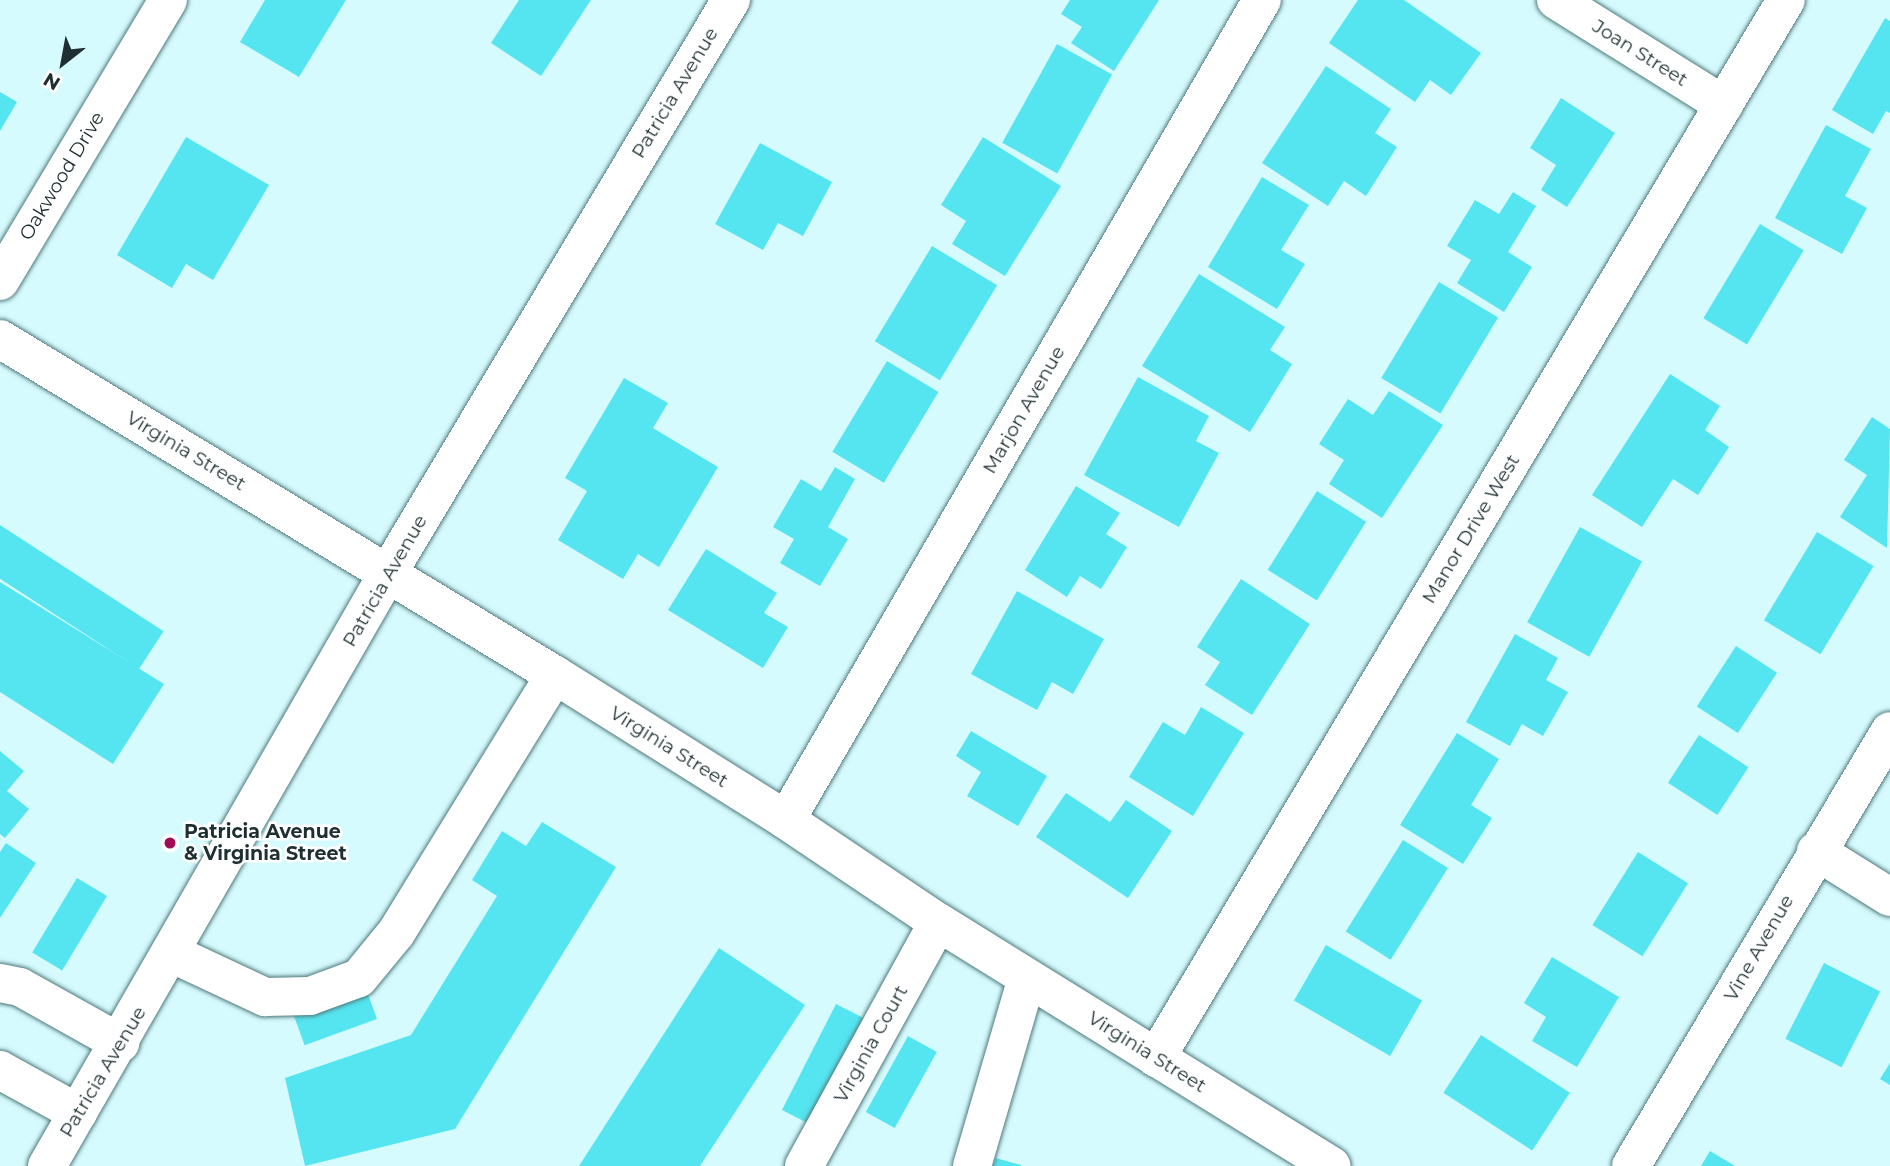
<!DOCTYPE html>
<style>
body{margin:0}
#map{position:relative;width:1890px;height:1166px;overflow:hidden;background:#d6fbfe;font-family:Montserrat,sans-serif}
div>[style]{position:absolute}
.building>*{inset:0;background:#55e5f0;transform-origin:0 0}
.roads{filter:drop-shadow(0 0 2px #4f797c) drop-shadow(0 0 2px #4f797c)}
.minor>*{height:38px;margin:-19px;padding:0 19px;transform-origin:19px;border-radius:19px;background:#fff}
.dots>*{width:19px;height:19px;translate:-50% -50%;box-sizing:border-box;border:4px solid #fff;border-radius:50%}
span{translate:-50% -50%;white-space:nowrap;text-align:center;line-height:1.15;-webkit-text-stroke:5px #fff;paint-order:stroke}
.street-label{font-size:19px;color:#1d2f31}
.poi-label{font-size:19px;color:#1d2f31;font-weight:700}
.left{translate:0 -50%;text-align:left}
.north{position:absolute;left:28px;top:28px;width:70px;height:70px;-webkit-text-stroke:5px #fff;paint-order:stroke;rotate:211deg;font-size:19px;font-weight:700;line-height:28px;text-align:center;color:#1d2f31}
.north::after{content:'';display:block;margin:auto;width:24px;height:32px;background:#1d2f31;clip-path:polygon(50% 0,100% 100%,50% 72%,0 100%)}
</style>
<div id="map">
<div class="building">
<i style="clip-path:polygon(265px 0,346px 0,299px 77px,240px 42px)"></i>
<i style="clip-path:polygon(519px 0,591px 0,541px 76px,491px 43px)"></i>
<i style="clip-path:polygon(1070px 0,1159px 0,1114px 71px,1071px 43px,1082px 27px,1061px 14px)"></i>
<i style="clip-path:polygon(1358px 0,1404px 0,1481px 53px,1451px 95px,1430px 80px,1415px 102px,1329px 43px)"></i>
<i style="clip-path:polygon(1885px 18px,1890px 21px,1890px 113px,1886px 111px,1873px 134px,1832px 110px)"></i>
<i style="left:1057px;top:44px;width:63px;height:113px;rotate:29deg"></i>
<i style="clip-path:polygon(1326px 66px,1391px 109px,1375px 133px,1397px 147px,1366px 196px,1344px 181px,1328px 206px,1262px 163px)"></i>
<i style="clip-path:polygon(0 92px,17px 102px,0 131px)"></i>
<i style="clip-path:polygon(1561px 98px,1615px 133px,1567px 207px,1541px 190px,1556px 165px,1530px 148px)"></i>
<i style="clip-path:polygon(1826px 125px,1871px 149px,1845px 196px,1867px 208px,1842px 254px,1775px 218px)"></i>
<i style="clip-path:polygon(186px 137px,269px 185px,213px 280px,186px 264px,172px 288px,117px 255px)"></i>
<i style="clip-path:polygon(983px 137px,1061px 186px,1005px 276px,952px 244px,966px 221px,941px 205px)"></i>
<i style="clip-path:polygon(760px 143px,832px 182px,803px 236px,778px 223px,763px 250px,715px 224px)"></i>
<i style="clip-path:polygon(1262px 177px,1309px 205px,1281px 250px,1305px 264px,1277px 309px,1208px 267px)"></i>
<i style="clip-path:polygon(1513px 192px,1536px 206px,1508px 252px,1532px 267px,1504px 312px,1457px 283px,1471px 260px,1447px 246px,1475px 200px,1499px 214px)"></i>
<i style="left:1760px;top:224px;width:51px;height:110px;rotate:31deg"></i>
<i style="left:932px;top:246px;width:76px;height:111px;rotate:31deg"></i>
<i style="clip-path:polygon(1199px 274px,1285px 327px,1270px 350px,1292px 364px,1250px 432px,1142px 366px)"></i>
<i style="left:1439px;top:282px;width:69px;height:112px;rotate:31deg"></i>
<i style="left:887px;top:361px;width:60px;height:106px;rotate:31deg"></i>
<i style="clip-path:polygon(1670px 374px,1720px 406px,1705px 430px,1729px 447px,1698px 495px,1673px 479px,1642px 527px,1592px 495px)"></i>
<i style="clip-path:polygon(1138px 377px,1209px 416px,1196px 441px,1219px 453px,1179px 527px,1084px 475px)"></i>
<i style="clip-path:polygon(624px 378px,668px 403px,653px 428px,718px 467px,659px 567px,638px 554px,623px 579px,558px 540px,587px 491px,565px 478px)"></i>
<i style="clip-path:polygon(1389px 391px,1443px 425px,1382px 518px,1329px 484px,1344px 460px,1319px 444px,1348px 399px,1373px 415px)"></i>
<i style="clip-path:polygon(1872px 417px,1890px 429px,1887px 548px,1840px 517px,1867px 475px,1844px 460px)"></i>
<i style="clip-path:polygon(835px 467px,855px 479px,828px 527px,848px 539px,820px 586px,780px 563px,794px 539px,773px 527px,801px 479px,821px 491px)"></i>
<i style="clip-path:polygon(1076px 486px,1120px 513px,1106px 534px,1127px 547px,1101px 589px,1080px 576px,1067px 597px,1025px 570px)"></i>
<i style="left:1317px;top:491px;width:58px;height:93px;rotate:32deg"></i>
<i style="left:0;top:525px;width:195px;height:45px;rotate:33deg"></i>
<i style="left:1580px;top:527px;width:71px;height:109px;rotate:29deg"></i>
<i style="left:1817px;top:532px;width:66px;height:103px;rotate:31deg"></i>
<i style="clip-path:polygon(706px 549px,777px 593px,764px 613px,788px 627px,763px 668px,668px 610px)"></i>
<i style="clip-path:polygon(1241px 579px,1310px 624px,1252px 715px,1205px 685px,1220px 662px,1197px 647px)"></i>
<i style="clip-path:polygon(0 582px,164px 684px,113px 764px,0 692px)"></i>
<i style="clip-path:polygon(1017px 591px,1104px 639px,1073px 694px,1052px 682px,1037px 710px,971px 674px)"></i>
<i style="clip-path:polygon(1515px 634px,1558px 658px,1546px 680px,1568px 692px,1543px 736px,1522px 724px,1510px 746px,1466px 722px)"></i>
<i style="left:1736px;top:646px;width:49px;height:72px;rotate:33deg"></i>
<i style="clip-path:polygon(1201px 707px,1244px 733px,1193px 816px,1129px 777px,1163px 722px,1185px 735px)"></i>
<i style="clip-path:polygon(971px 731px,1047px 776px,1018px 826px,967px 796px,981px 772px,956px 756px)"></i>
<i style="clip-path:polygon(1457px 733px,1499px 759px,1471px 805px,1492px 818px,1463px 864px,1400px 825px)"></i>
<i style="left:1699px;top:735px;width:59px;height:57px;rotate:33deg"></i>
<i style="clip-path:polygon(0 751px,24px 771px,7px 791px,29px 809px,5px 838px,0 834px)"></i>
<i style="clip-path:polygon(1066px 793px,1110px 822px,1126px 800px,1172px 831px,1128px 898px,1036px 837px)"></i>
<i style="clip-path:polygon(542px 822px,616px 867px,455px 1129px,305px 1166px,285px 1078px,411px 1035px,497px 896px,472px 880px,502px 831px,526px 846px)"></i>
<i style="left:1403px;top:840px;width:53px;height:108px;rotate:32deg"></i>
<i style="clip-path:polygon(6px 843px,36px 863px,0 918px,0 852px)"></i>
<i style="left:1638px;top:852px;width:59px;height:86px;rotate:32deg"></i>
<i style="left:77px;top:878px;width:35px;height:87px;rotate:31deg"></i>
<i style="left:1326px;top:945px;width:111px;height:64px;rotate:30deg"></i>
<i style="clip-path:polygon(719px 948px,805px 1005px,700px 1166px,579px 1166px)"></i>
<i style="clip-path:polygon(1552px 957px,1619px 997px,1577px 1067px,1532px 1041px,1546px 1017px,1524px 1003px)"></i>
<i style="left:1824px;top:963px;width:63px;height:85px;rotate:27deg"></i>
<i style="left:365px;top:986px;width:35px;height:77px;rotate:70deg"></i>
<i style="left:836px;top:1004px;width:33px;height:119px;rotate:27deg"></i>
<i style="left:1481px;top:1035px;width:106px;height:69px;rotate:33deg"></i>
<i style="left:908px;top:1036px;width:33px;height:87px;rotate:29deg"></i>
<i style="clip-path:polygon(1890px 1063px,1890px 1085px,1880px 1079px)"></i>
<i style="clip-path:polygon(1710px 1151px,1735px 1166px,1701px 1166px)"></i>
<i style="clip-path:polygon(996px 1158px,1021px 1165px,1021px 1166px,993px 1166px)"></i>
</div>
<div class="roads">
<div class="minor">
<i style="left:1556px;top:0;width:198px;rotate:32deg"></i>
<i style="left:0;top:281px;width:327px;rotate:-59.1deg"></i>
<i style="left:0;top:339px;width:649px;rotate:31.19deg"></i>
<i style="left:555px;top:675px;width:273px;rotate:32.1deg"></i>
<i style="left:786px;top:820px;width:183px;rotate:33.9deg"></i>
<i style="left:938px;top:922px;width:463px;rotate:31.8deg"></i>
<i style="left:786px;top:820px;width:948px;rotate:-59.87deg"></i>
<i style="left:1816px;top:851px;width:87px;rotate:31.9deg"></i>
<i style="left:173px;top:954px;width:102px;rotate:25.1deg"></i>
<i style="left:265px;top:997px;width:45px;rotate:-1.3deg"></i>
<i style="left:310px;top:996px;width:52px;rotate:-20.2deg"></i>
<i style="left:359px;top:978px;width:58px;rotate:-50.6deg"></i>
<i style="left:396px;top:933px;width:303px;rotate:-58.4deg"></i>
<i style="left:0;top:983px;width:20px;rotate:11deg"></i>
<i style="left:20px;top:987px;width:115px;rotate:29.2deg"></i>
<i style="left:1156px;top:1058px;width:1231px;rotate:-59.23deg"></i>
<i style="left:0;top:1070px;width:89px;rotate:28.9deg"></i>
<i style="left:47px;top:1166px;width:684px;rotate:-60.1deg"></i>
<i style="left:388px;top:573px;width:668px;rotate:-59.1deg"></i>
<i style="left:804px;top:1166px;width:278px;rotate:-61.2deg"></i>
<i style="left:972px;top:1166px;width:196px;rotate:-73.7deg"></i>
<i style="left:1631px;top:1166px;width:506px;rotate:-59.23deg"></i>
</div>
</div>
<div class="dots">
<i style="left:170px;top:843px;background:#9f0c55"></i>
</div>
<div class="street-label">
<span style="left:1640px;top:53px;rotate:32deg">Joan Street</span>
<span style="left:675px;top:93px;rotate:-59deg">Patricia Avenue</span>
<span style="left:62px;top:176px;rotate:-59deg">Oakwood Drive</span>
<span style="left:1024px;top:410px;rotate:-60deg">Marjon Avenue</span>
<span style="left:186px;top:451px;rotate:31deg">Virginia Street</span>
<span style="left:1471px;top:529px;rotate:-59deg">Manor Drive West</span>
<span style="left:385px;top:581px;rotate:-60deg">Patricia Avenue</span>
<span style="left:669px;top:747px;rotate:32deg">Virginia Street</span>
<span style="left:1759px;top:948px;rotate:-60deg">Vine Avenue</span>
<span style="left:871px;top:1044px;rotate:-61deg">Virginia Court</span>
<span style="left:1147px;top:1052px;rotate:32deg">Virginia Street</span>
<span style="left:103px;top:1072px;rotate:-59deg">Patricia Avenue</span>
</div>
<div class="poi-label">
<span class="left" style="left:184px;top:843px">Patricia Avenue<br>&amp; Virginia Street</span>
</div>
<div class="north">N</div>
</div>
